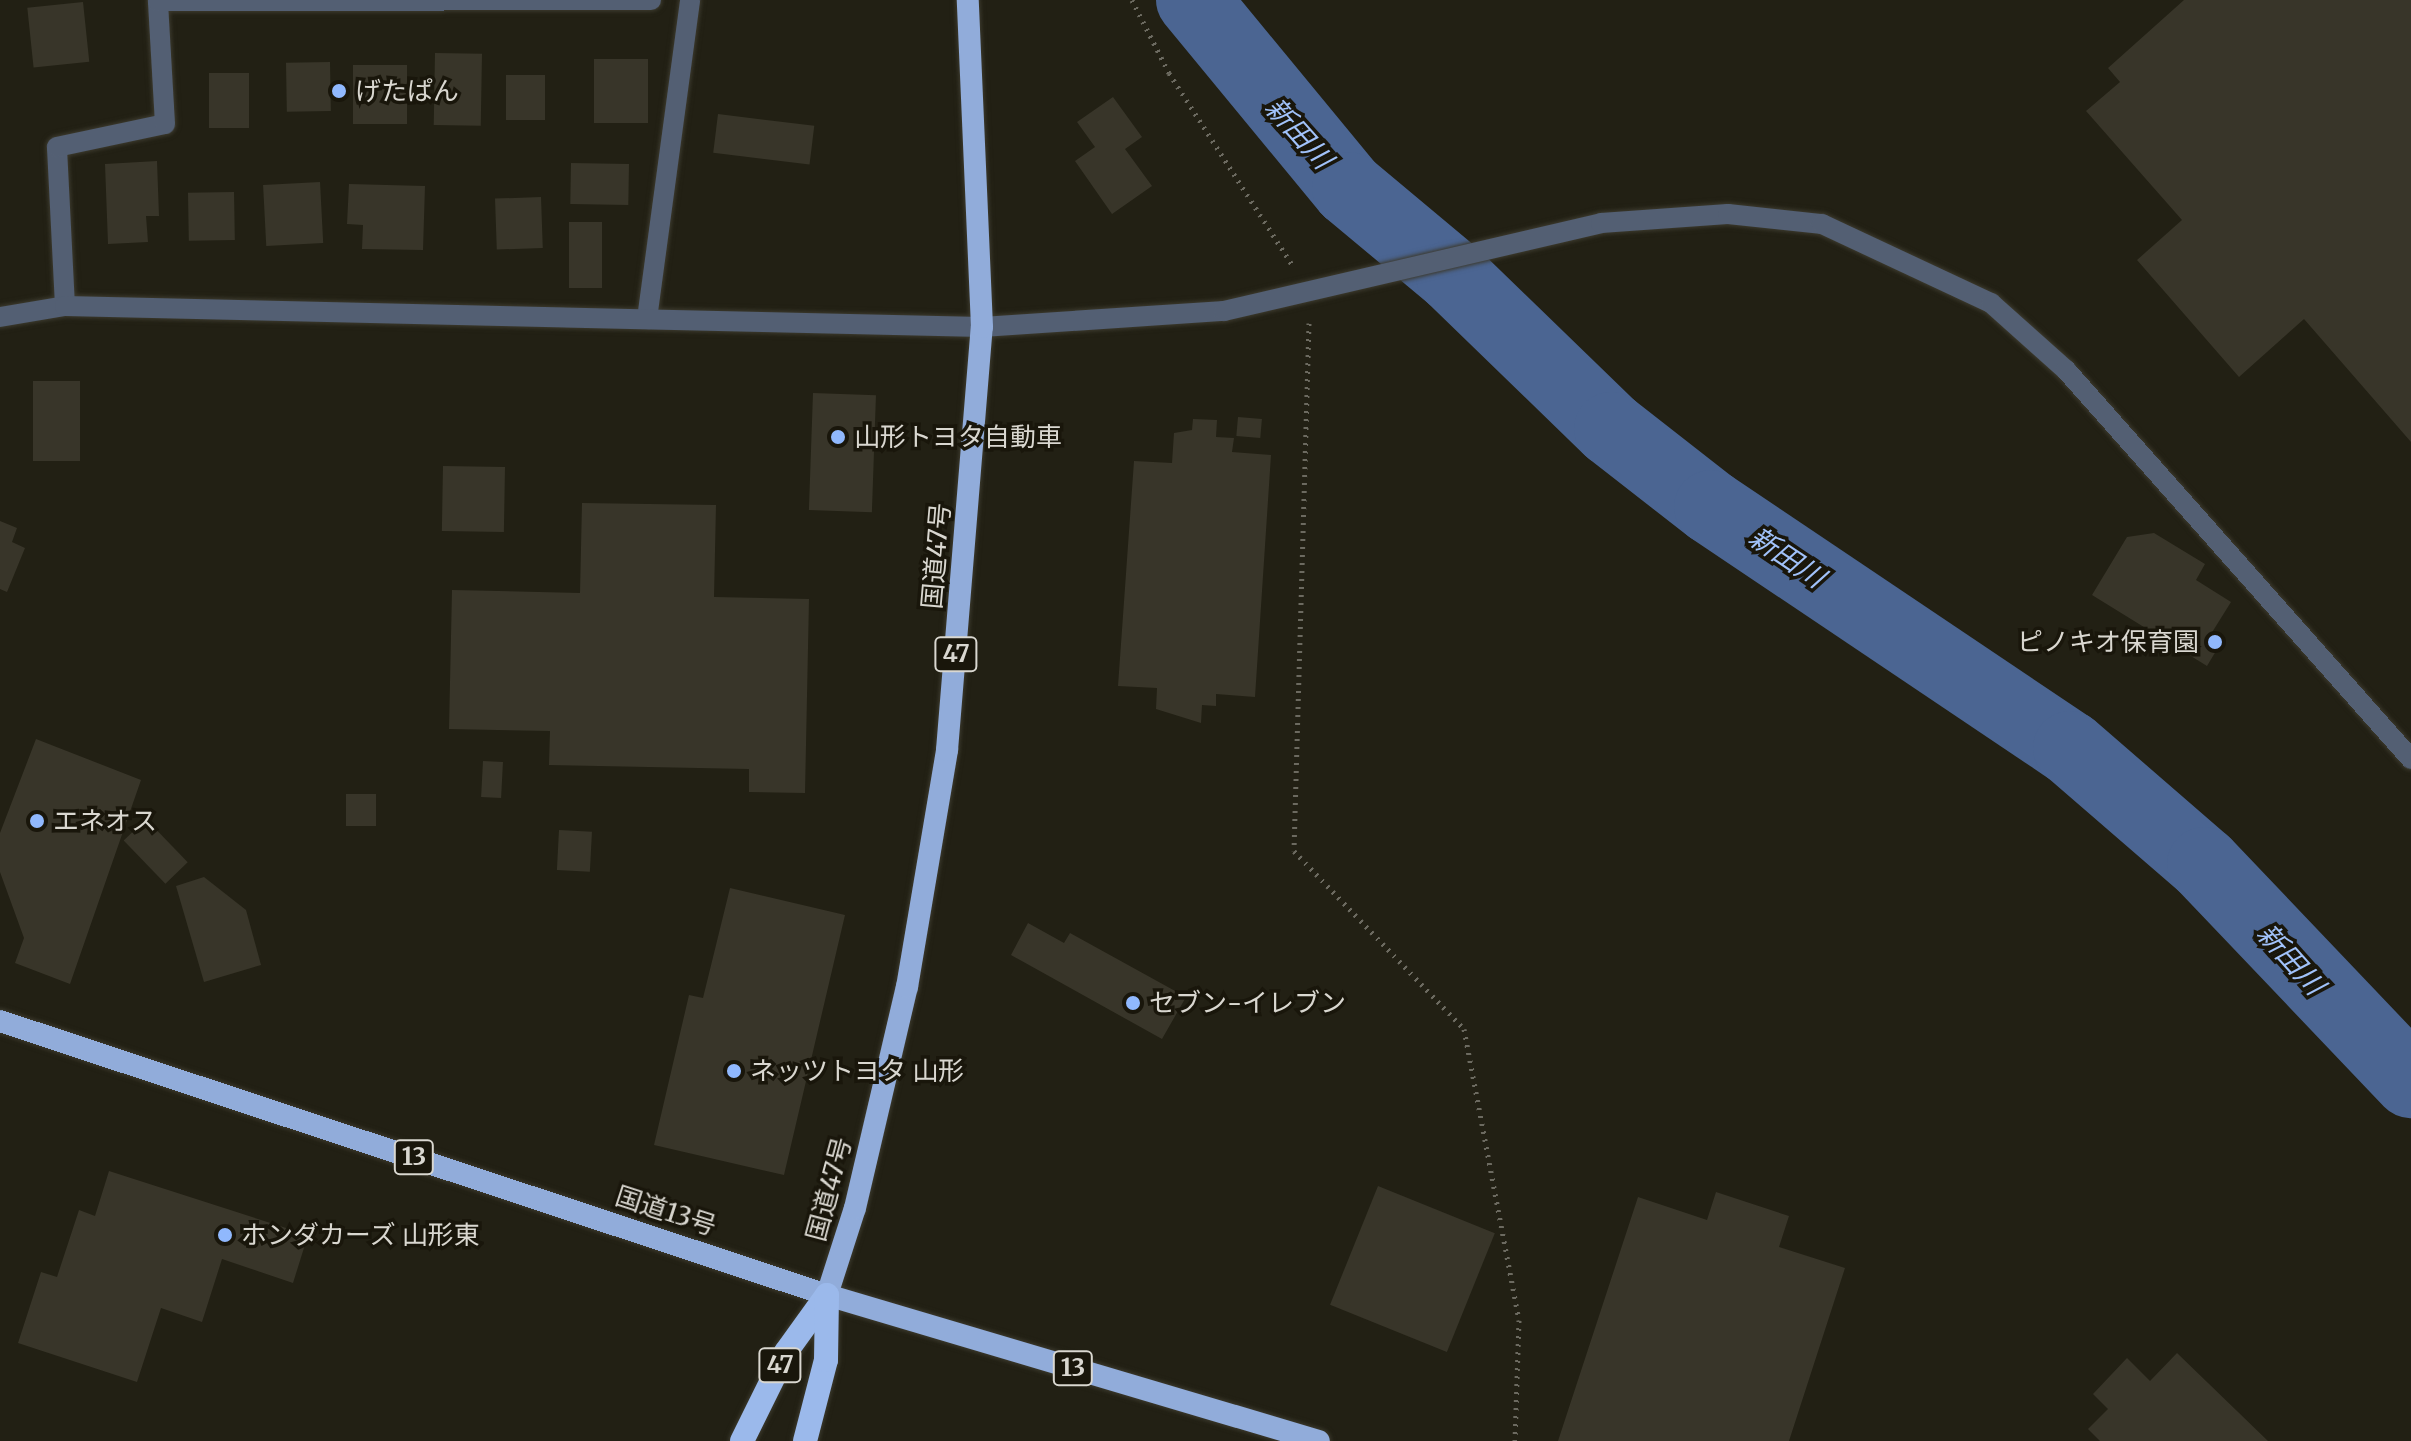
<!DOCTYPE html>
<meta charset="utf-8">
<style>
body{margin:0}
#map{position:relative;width:2411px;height:1441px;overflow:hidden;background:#222014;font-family:Merriweather,"Noto Sans JP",serif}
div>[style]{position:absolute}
.river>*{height:74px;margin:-37px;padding:0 37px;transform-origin:37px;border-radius:37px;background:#4b6592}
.building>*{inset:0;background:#383529;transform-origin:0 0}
.path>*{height:5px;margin-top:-2.5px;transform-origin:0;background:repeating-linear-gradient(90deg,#6c6a60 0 2px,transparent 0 8px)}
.roads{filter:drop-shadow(0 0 2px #3c3a2e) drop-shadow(0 0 2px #3c3a2e)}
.minor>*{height:20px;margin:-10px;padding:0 10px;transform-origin:10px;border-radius:10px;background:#535f73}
.tertiary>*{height:20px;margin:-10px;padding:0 10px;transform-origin:10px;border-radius:10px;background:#535f73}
.trunk>*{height:22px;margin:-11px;padding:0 11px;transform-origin:11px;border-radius:11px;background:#91acda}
.motorway>*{height:24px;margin:-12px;padding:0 12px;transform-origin:12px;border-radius:12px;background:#9bb9eb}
.dots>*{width:22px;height:22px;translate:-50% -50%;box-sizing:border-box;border:4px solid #19160b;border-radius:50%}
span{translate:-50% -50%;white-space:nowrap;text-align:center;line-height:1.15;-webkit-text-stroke:7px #19160b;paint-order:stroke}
.shield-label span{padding:2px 6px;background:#19160b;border:2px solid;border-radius:6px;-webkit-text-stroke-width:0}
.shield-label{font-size:24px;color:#d9d7d0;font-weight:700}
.poi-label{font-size:26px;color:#d9d7d0}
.left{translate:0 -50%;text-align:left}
.right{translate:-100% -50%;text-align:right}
.street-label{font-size:26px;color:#d9d7d0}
.water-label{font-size:28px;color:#a1c2fa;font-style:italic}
</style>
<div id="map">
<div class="river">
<i style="left:1193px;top:0;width:245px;rotate:50.5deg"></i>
<i style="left:1349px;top:189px;width:136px;rotate:39.9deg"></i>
<i style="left:1453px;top:276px;width:220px;rotate:44.1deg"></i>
<i style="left:1611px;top:429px;width:127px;rotate:38deg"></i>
<i style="left:1711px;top:507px;width:432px;rotate:33.9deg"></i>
<i style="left:2070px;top:748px;width:177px;rotate:40.9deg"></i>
<i style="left:2204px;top:864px;width:300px;rotate:46.4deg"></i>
</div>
<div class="building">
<i style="clip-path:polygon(2184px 0,2411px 0,2411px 442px,2304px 319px,2239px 377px,2137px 260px,2182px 220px,2086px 111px,2120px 82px,2108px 68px)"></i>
<i style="left:83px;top:2px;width:60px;height:56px;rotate:84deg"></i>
<i style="left:435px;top:53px;width:47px;height:72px;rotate:1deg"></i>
<i style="left:594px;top:59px;width:54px;height:64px"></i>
<i style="left:330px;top:62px;width:49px;height:44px;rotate:89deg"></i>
<i style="left:407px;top:65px;width:59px;height:54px;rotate:90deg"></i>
<i style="left:209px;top:73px;width:40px;height:55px"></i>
<i style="left:506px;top:75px;width:39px;height:45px"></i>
<i style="clip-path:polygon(1113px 97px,1142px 137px,1125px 149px,1152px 186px,1112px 214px,1075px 161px,1095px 147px,1077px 122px)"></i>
<i style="left:718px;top:114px;width:97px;height:39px;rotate:7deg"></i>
<i style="clip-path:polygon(157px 161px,159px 216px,146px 216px,148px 242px,108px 244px,105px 164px)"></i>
<i style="left:571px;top:163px;width:58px;height:41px;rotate:1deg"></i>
<i style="left:320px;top:182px;width:61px;height:57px;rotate:87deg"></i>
<i style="clip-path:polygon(349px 184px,425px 186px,423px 250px,362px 249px,363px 225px,347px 224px)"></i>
<i style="left:234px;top:192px;width:48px;height:46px;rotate:89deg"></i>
<i style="left:541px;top:197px;width:51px;height:46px;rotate:88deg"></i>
<i style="left:569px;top:222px;width:33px;height:66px"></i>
<i style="left:33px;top:381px;width:47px;height:80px"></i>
<i style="left:813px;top:393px;width:63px;height:117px;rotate:2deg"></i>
<i style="left:1238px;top:417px;width:24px;height:19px;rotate:5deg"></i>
<i style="clip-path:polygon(1193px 419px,1217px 420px,1216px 437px,1234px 438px,1232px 452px,1271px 455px,1255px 697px,1216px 694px,1216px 706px,1202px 705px,1201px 723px,1156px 709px,1157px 688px,1118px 686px,1134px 461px,1172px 463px,1174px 433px,1192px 430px)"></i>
<i style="left:443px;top:466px;width:62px;height:65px;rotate:1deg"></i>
<i style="clip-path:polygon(582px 503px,716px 505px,714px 597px,809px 599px,805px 793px,749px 792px,749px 769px,549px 765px,550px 731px,449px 729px,452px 590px,580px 593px)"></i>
<i style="clip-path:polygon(0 521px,17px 528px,12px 542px,25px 548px,7px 592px,0 589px)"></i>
<i style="clip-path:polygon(2154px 533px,2205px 564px,2196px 580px,2231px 602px,2211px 634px,2222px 641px,2207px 666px,2092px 595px,2127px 537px)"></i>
<i style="clip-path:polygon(36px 739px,141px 780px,70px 984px,15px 963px,24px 938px,0 872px,0 833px)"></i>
<i style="left:483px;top:761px;width:20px;height:36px;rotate:3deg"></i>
<i style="left:346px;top:794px;width:30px;height:32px"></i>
<i style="left:146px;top:819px;width:60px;height:31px;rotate:46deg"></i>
<i style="left:559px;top:830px;width:33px;height:40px;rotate:3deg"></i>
<i style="clip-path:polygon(204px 877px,246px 910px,261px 965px,204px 982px,176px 886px)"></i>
<i style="clip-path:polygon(730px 888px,845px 915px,784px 1175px,654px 1145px,689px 995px,703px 998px)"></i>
<i style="clip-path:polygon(1028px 923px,1064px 943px,1070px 933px,1186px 997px,1162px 1039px,1011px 955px)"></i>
<i style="clip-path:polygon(109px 1171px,308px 1235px,293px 1283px,222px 1259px,202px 1322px,161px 1308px,137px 1382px,18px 1343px,41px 1272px,57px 1277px,79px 1210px,95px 1216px)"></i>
<i style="left:1378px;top:1186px;width:126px;height:128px;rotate:22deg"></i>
<i style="clip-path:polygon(1716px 1192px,1789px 1216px,1779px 1247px,1845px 1268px,1789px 1441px,1558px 1441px,1638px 1197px,1707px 1220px)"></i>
<i style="clip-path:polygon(2177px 1353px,2268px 1441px,2100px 1441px,2088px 1429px,2108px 1409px,2093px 1394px,2127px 1358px,2150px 1381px)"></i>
</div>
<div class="path">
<i style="left:1132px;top:0;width:82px;rotate:63.1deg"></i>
<i style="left:1169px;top:73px;width:229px;rotate:57.3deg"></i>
<i style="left:1309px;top:323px;width:528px;rotate:91.63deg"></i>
<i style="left:1294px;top:851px;width:246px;rotate:46.3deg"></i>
<i style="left:1464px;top:1029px;width:296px;rotate:79.3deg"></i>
<i style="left:1519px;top:1320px;width:121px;rotate:91.9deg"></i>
</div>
<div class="roads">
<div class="minor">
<i style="left:65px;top:306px;width:159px;rotate:-92.9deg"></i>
<i style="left:57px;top:147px;width:110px;rotate:-12deg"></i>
<i style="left:165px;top:124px;width:123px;rotate:-93.3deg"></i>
<i style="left:158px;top:1px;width:493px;rotate:-0.1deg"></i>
<i style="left:647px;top:319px;width:322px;rotate:-82.3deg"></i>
</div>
<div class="tertiary">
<i style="left:0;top:317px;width:66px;rotate:-9.6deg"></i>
<i style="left:65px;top:306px;width:917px;rotate:1.31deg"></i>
<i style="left:982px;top:327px;width:243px;rotate:-3.8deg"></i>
<i style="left:1224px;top:311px;width:387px;rotate:-13.1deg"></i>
<i style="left:1601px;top:223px;width:127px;rotate:-4.1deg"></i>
<i style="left:1728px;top:214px;width:95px;rotate:6.1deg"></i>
<i style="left:1822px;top:224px;width:187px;rotate:25.1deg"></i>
<i style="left:1991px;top:303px;width:101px;rotate:41.8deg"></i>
<i style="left:2066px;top:370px;width:520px;rotate:48.43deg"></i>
</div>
<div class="trunk">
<i style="left:0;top:1021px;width:871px;rotate:18.33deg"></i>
<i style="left:827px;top:1295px;width:513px;rotate:16.53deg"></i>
<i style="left:827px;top:1295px;width:91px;rotate:-72.2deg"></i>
<i style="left:855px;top:1208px;width:227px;rotate:-76.8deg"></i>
<i style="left:907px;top:987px;width:240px;rotate:-80.4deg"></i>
<i style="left:947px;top:750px;width:424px;rotate:-85.3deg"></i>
<i style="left:982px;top:327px;width:327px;rotate:-92.5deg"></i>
</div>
<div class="motorway">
<i style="left:742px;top:1441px;width:99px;rotate:-63.7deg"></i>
<i style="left:786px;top:1352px;width:70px;rotate:-54.3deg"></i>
<i style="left:805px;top:1441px;width:84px;rotate:-75.5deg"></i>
<i style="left:826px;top:1360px;width:65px;rotate:-89.1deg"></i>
</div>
</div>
<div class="dots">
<i style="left:339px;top:91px;background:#90b8fd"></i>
<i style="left:838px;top:437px;background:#90b8fd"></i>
<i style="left:2215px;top:642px;background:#90b8fd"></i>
<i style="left:37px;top:821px;background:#90b8fd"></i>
<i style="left:1133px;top:1003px;background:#90b8fd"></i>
<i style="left:734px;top:1071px;background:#90b8fd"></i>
<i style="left:225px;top:1235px;background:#90b8fd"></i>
</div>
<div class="shield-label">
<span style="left:956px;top:654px">47</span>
<span style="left:414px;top:1157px">13</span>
<span style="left:780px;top:1365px">47</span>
<span style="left:1073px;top:1368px">13</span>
</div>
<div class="poi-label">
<span class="left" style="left:355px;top:91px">げたぱん</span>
<span class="left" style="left:854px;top:437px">山形トヨタ自動車</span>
<span class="right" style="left:2199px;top:642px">ピノキオ保育園</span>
<span class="left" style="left:53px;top:821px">エネオス</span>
<span class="left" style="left:1149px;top:1003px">セブン-イレブン</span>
<span class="left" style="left:750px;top:1071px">ネッツトヨタ 山形</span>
<span class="left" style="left:241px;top:1235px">ホンダカーズ 山形東</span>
</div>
<div class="street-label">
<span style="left:936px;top:556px;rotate:-85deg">国道47号</span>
<span style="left:829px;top:1189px;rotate:-75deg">国道47号</span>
<span style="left:666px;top:1211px;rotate:18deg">国道13号</span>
</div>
<div class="water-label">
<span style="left:1299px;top:133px;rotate:48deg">新田川</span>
<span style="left:1787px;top:557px;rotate:34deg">新田川</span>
<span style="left:2291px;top:959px;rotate:48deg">新田川</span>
</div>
</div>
